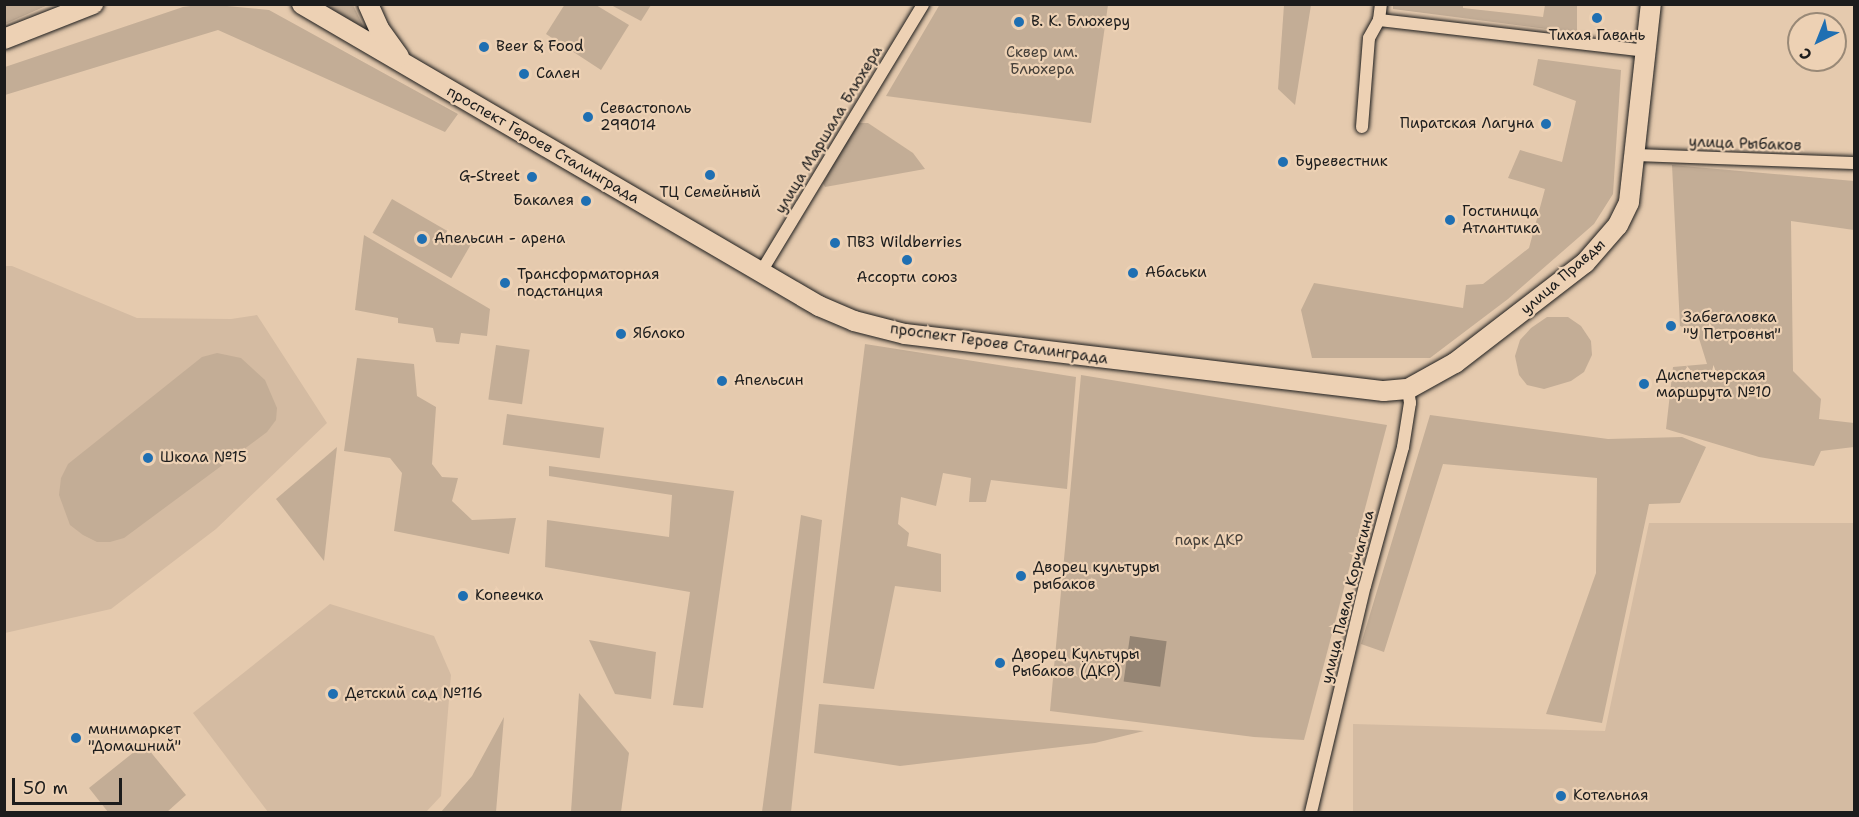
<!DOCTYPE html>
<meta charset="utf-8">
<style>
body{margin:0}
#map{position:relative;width:1859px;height:817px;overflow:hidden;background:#e5caae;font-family:"Shantell Sans",sans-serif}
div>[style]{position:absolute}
.built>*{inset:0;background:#d4bba2}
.green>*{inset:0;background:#c3ad96;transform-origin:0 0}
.water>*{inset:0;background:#958574;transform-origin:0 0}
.roads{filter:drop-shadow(0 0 2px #1c1c1c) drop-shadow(0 0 2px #1c1c1c)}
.minor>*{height:12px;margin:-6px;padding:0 6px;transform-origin:6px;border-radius:6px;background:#edd1b4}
.primary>*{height:20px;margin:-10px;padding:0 10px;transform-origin:10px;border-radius:10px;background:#edd1b4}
.dots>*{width:16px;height:16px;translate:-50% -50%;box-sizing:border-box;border:3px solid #edd1b4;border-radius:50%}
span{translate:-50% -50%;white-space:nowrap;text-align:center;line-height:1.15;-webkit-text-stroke:4.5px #edd1b4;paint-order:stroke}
.poi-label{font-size:15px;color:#1c1c1c}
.left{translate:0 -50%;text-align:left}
.right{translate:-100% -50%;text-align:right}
.park-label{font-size:15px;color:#46403a}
.street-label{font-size:15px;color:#1c1c1c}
.frame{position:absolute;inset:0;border:6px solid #1c1c1c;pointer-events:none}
.north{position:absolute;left:1787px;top:12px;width:60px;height:60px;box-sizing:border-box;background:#edd1b4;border:2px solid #998977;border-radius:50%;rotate:223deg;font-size:16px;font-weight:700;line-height:24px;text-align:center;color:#1c1c1c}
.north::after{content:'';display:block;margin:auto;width:21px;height:27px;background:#1f6fb2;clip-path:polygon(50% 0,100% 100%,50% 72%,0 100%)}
.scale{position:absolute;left:12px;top:778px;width:110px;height:27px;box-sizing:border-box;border:3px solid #1c1c1c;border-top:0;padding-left:8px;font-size:18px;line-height:21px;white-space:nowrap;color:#1c1c1c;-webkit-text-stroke:4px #edd1b4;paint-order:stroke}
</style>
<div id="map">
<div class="built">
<i style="clip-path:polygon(5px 266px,12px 266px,137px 318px,231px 319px,257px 315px,327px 423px,216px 529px,111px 609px,5px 633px)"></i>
<i style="clip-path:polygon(1649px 523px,1854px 523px,1854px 812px,1353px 812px,1353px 724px,1605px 731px)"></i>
<i style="clip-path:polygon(330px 604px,434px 636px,451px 675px,441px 796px,426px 812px,268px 812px,193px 713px)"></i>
</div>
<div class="green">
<i style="clip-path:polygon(5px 4px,48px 4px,48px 5px,5px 24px)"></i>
<i style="clip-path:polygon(206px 4px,269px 10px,458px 114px,445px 132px,218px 30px,5px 95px,5px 67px,183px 7px)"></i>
<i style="clip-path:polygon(565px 4px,596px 5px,629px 25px,601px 70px,546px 34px)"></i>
<i style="clip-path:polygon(940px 4px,1108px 5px,1091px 123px,886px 96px)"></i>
<i style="clip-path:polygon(324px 5px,353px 5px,364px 28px)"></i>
<i style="clip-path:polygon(611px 5px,651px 5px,641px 21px)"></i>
<i style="clip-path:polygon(1284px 5px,1311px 5px,1295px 105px,1278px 89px)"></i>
<i style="clip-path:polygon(1393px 5px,1463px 5px,1463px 8px,1543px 17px,1545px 5px,1577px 5px,1577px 33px,1393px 9px)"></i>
<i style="clip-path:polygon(1538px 59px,1621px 70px,1613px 194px,1594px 224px,1508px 299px,1430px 358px,1312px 358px,1301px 310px,1314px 283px,1463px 308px,1466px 285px,1483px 284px,1529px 248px,1545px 189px,1508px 178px,1520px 150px,1562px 162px,1576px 101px,1533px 85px)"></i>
<i style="clip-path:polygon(856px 123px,868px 123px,913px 153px,925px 169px,825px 187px,823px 183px)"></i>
<i style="clip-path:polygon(1672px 165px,1854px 181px,1854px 230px,1791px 221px,1793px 371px,1821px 399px,1819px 419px,1854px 423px,1854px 447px,1821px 451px,1814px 466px,1759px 457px,1666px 429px,1673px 367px,1707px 364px,1697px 332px,1680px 326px)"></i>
<i style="left:392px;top:199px;width:91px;height:39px;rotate:30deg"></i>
<i style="clip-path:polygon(364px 235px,490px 309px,487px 336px,461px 333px,459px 344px,436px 342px,433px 328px,398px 323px,398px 318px,355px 310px)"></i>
<i style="clip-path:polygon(1547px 317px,1568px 317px,1581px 326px,1591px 341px,1592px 355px,1584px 372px,1571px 381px,1544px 389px,1527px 385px,1519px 375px,1515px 356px,1520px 340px,1531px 328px)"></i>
<i style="clip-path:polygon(865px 344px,1076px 377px,1067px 489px,991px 480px,986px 502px,969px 502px,971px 478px,943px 473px,936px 506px,901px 497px,898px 524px,909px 533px,907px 546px,941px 554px,941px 592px,895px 586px,874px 689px,823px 683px)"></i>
<i style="left:496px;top:345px;width:34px;height:55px;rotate:8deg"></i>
<i style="clip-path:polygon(217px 353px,241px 358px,265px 380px,277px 408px,276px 420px,267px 432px,124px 538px,110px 542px,97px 542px,83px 535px,70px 525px,59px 495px,61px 478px,68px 464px,202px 357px)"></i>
<i style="clip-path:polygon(357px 358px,414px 364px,417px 396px,436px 407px,432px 464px,442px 477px,458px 478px,452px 501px,472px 520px,516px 518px,509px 554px,394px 531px,402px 473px,390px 458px,344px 451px)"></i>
<i style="clip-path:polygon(1081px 375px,1387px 425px,1304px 740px,1254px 737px,1050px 711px)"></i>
<i style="left:507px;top:414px;width:98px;height:31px;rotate:8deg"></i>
<i style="clip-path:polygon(1430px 415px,1608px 439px,1682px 437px,1706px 447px,1680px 503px,1649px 504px,1602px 723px,1546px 714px,1596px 573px,1597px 478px,1443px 464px,1384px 652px,1361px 644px)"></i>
<i style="clip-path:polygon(337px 447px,324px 561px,276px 499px)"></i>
<i style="clip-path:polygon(549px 466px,734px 491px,703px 708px,673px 705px,690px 592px,545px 567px,547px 520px,669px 537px,672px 495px,549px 476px)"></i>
<i style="clip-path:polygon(801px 515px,822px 520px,791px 812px,762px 812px)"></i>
<i style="clip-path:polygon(589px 640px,656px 652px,651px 699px,615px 694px)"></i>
<i style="clip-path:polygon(579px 693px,629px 753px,621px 812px,571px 812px)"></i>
<i style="clip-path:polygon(819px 704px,1144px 731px,1095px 743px,900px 766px,814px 753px)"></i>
<i style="clip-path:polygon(504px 717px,496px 812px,441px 812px,472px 776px)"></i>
<i style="clip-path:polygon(144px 744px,186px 795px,167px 812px,108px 812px,89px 788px)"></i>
</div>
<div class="water">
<i style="left:1130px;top:636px;width:37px;height:46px;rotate:8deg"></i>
</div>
<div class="roads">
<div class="minor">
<i style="left:1379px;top:20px;width:268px;rotate:6.6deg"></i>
<i style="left:1362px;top:127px;width:89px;rotate:-85.5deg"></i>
<i style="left:1369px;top:38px;width:21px;rotate:-61deg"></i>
<i style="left:1379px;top:20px;width:16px;rotate:-83deg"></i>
<i style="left:1635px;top:155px;width:219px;rotate:2.1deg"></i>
<i style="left:761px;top:272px;width:313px;rotate:-58.8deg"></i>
<i style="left:1311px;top:812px;width:232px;rotate:-76.6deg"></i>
<i style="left:1365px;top:586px;width:144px;rotate:-74.7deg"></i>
<i style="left:1403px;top:447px;width:45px;rotate:-81deg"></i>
<i style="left:1410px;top:403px;width:14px;rotate:-98deg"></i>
</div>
<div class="primary">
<i style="left:302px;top:4px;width:599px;rotate:30.29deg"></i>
<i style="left:819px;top:306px;width:38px;rotate:23deg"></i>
<i style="left:854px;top:321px;width:53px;rotate:14.3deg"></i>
<i style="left:905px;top:334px;width:482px;rotate:6.8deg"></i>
<i style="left:1384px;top:391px;width:24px;rotate:-5deg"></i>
<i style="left:1408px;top:389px;width:54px;rotate:-29deg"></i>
<i style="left:1455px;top:363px;width:164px;rotate:-37.6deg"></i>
<i style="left:1585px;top:263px;width:50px;rotate:-49deg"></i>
<i style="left:1618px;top:225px;width:25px;rotate:-64deg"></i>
<i style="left:1629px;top:202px;width:199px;rotate:-83.7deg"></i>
<i style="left:368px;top:4px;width:27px;rotate:66deg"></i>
<i style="left:379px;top:29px;width:34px;rotate:54deg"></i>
<i style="left:4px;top:39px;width:96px;rotate:-21.5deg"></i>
</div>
</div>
<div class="dots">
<i style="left:1597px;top:18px;background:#1f6fb2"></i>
<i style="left:1019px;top:22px;background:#1f6fb2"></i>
<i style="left:484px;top:47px;background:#1f6fb2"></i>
<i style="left:524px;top:74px;background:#1f6fb2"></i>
<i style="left:588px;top:117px;background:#1f6fb2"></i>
<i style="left:1546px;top:124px;background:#1f6fb2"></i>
<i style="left:1283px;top:162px;background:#1f6fb2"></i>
<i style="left:710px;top:175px;background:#1f6fb2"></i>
<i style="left:532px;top:177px;background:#1f6fb2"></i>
<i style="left:586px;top:201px;background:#1f6fb2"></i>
<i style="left:1450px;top:220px;background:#1f6fb2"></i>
<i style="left:422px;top:239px;background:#1f6fb2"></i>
<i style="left:835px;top:243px;background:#1f6fb2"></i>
<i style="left:907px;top:260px;background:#1f6fb2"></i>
<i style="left:1133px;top:273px;background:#1f6fb2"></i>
<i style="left:505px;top:283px;background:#1f6fb2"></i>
<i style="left:1671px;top:326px;background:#1f6fb2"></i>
<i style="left:621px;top:334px;background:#1f6fb2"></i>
<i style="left:722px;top:381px;background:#1f6fb2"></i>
<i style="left:1644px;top:384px;background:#1f6fb2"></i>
<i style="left:148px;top:458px;background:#1f6fb2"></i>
<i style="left:1021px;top:576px;background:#1f6fb2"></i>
<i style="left:463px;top:596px;background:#1f6fb2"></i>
<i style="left:1000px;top:663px;background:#1f6fb2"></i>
<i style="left:333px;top:694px;background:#1f6fb2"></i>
<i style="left:76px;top:738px;background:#1f6fb2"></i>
<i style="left:1561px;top:796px;background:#1f6fb2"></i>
</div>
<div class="poi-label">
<span class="left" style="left:1031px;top:22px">В. К. Блюхеру</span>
<span style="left:1597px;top:36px">Тихая Гавань</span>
<span class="left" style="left:496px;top:47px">Beer &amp; Food</span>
<span class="left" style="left:536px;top:74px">Сален</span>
<span class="left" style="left:600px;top:117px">Севастополь<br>299014</span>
<span class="right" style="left:1534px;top:124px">Пиратская Лагуна</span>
<span class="left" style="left:1295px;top:162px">Буревестник</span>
<span class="right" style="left:520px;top:177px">G-Street</span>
<span style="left:710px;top:193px">ТЦ Семейный</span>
<span class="right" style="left:574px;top:201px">Бакалея</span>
<span class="left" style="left:1462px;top:220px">Гостиница<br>Атлантика</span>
<span class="left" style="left:434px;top:239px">Апельсин - арена</span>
<span class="left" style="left:847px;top:243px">ПВЗ Wildberries</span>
<span class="left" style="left:1145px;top:273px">Абаськи</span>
<span class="left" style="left:517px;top:283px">Трансформаторная<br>подстанция</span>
<span style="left:907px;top:278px">Ассорти союз</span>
<span class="left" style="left:1683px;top:326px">Забегаловка<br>"У Петровны"</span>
<span class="left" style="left:633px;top:334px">Яблоко</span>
<span class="left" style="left:1656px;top:384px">Диспетчерская<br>маршрута №10</span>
<span class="left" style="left:734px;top:381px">Апельсин</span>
<span class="left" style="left:160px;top:458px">Школа №15</span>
<span class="left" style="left:1033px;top:576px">Дворец культуры<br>рыбаков</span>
<span class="left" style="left:475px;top:596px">Копеечка</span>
<span class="left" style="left:1012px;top:663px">Дворец Культуры<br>Рыбаков (ДКР)</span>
<span class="left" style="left:345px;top:694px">Детский сад №116</span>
<span class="left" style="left:88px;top:738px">минимаркет<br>"Домашний"</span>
<span class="left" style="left:1573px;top:796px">Котельная</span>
</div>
<div class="park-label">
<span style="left:1042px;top:61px">Сквер им.<br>Блюхера</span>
<span style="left:1209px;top:541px">парк ДКР</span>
</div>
<div class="street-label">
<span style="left:829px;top:130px;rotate:-59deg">улица Маршала Блюхера</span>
<span style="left:1745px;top:144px;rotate:2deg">улица Рыбаков</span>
<span style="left:543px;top:145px;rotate:30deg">проспект Героев Сталинграда</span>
<span style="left:1563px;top:277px;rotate:-41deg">улица Правды</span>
<span style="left:999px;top:344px;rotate:8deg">проспект Героев Сталинграда</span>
<span style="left:1348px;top:597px;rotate:-76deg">улица Павла Корчагина</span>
</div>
<div class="frame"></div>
<div class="north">С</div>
<div class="scale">50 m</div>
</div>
